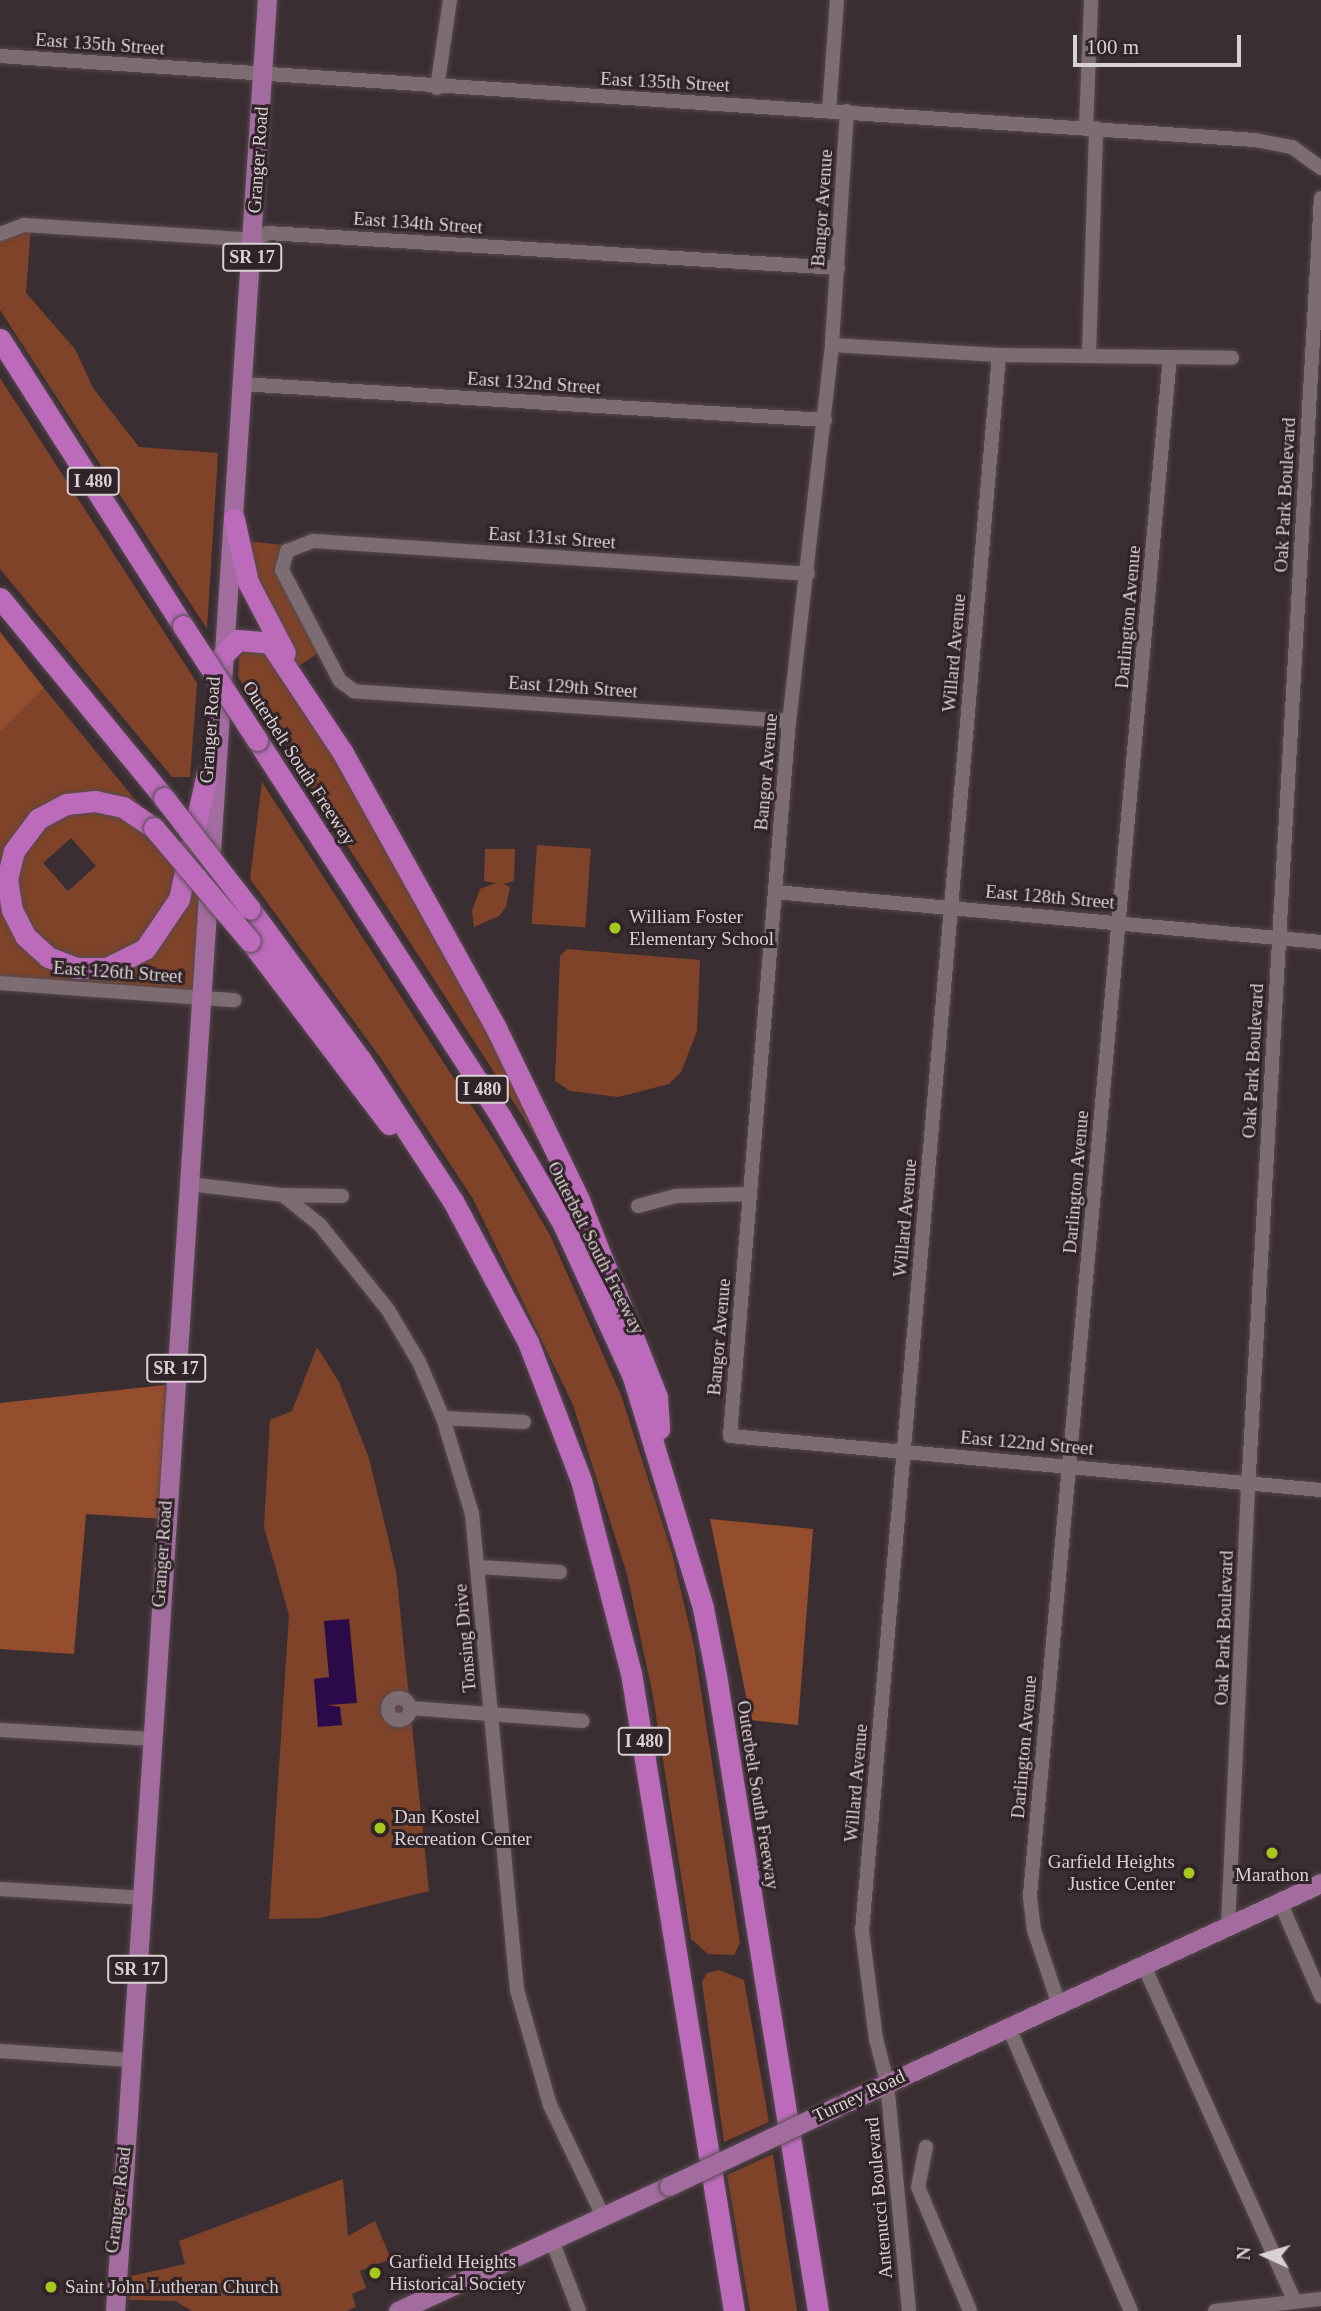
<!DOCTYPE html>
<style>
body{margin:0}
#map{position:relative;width:1321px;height:2311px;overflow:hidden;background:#3b2e33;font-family:Georgia,serif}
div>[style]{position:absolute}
.green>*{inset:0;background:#7e4328;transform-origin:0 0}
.forest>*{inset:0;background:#954e2d}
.water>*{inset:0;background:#2a0a48}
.roads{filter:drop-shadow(0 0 2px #564a4f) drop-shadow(0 0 2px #564a4f)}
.minor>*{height:14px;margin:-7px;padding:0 7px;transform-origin:7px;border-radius:7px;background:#7d6d73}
.minor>.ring{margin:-7px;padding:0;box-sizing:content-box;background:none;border:14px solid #7d6d73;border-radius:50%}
.major>*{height:19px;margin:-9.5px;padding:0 9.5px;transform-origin:9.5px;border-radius:9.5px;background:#a26c9e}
.highway>*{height:21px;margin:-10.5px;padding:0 10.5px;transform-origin:10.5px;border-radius:10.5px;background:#bb6bba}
.bridges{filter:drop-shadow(0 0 2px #564a4f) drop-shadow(0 0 2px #564a4f)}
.major-bridge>*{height:19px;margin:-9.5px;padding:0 9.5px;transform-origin:9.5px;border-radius:9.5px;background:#a26c9e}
.highway-bridge>*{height:21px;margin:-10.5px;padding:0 10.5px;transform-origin:10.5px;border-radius:10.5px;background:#bb6bba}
.dots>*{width:19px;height:19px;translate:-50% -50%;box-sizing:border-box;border:4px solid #312429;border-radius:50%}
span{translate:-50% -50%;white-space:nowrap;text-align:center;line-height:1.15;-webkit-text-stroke:6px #312429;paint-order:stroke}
.shield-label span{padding:2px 5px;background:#312429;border:2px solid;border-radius:5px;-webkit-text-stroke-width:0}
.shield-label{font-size:18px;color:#dad1d4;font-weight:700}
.street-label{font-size:19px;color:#dad1d4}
.poi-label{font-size:19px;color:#dad1d4}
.left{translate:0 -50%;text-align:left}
.right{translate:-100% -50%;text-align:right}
.north{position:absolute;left:1230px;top:2220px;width:70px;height:70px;-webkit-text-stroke:5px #312429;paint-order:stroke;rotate:274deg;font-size:19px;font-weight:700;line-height:28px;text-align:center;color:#dad1d4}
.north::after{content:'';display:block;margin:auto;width:24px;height:32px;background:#dad1d4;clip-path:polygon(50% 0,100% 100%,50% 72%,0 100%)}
.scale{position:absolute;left:1073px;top:35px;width:168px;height:32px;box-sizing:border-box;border:4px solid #dad1d4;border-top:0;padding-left:9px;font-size:21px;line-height:24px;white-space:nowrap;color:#dad1d4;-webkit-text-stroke:5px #312429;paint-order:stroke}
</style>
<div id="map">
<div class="green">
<i style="clip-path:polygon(31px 226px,26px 293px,75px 349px,93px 388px,139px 447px,218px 453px,207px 629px,0 310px,0 234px)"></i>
<i style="clip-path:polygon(0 378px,197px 683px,190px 777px,172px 777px,0 569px)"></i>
<i style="clip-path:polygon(245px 541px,293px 546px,283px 559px,323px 650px,294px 669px,254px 597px)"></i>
<i style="clip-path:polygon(240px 646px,275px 655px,477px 1005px,542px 1146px,238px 677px)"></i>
<i style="clip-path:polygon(evenodd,44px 688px,212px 894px,200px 997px,0 977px,0 732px,44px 688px,71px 838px,96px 866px,68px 891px,43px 863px,71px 838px)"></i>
<i style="clip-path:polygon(262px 782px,497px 1145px,550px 1235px,621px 1395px,672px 1553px,694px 1646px,740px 1943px,734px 1955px,708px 1954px,691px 1939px,653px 1696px,627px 1574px,573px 1405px,473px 1199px,382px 1060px,250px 879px)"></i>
<i style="left:537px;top:845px;width:54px;height:79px;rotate:4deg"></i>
<i style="clip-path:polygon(485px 849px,515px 849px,514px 881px,503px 884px,510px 887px,506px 907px,499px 916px,474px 927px,472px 911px,480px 889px,496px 883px,484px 881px)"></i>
<i style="clip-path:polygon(567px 949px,700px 960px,697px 1031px,681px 1072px,669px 1084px,618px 1097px,570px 1091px,555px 1081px,560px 956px)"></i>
<i style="clip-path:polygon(317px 1347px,339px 1382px,369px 1458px,396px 1571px,429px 1891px,320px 1918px,269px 1919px,289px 1615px,264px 1527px,270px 1420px,292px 1411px)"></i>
<i style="clip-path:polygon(719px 1970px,744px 1980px,769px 2122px,724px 2142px,702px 1982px,707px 1973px)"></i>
<i style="clip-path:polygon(773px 2154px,797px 2311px,750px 2311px,727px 2175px)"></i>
<i style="clip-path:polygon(343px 2179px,348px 2236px,375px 2221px,391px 2259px,360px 2271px,366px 2288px,352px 2294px,356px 2307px,347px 2311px,192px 2311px,175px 2301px,129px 2300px,131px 2276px,185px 2264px,179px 2241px)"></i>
</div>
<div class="forest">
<i style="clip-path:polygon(0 632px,44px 688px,0 732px)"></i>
<i style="clip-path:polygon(174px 1384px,165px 1519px,86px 1514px,74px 1654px,0 1649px,0 1403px)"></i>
<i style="clip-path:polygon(710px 1519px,813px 1529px,798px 1725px,751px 1720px)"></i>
</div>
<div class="water">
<i style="clip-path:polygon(349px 1619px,357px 1703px,327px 1705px,340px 1707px,342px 1725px,318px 1727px,314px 1679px,329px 1677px,324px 1621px)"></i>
</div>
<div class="roads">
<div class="minor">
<i style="left:0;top:56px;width:1258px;rotate:3.83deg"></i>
<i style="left:1255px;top:140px;width:38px;rotate:11deg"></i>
<i style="left:1292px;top:147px;width:36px;rotate:36deg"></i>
<i style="left:437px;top:88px;width:89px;rotate:-81.6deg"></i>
<i style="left:829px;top:111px;width:111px;rotate:-85.9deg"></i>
<i style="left:847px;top:111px;width:234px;rotate:93.7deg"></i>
<i style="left:832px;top:345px;width:378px;rotate:96.5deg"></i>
<i style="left:789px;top:721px;width:717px;rotate:94.72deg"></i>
<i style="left:730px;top:1436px;width:593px;rotate:5.22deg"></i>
<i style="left:1086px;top:127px;width:127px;rotate:-87.7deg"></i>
<i style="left:0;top:234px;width:26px;rotate:-21deg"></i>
<i style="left:24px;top:225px;width:229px;rotate:3.7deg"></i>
<i style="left:253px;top:240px;width:17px;rotate:-25deg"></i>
<i style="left:268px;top:233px;width:571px;rotate:3.51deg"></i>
<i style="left:832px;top:345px;width:167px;rotate:3.4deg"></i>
<i style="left:999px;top:355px;width:233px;rotate:0.7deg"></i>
<i style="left:1089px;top:354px;width:226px;rotate:-88.2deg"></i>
<i style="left:241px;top:384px;width:585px;rotate:3.53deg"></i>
<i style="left:789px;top:721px;width:436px;rotate:-176.1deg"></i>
<i style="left:354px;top:691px;width:17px;rotate:-144deg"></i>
<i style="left:340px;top:681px;width:125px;rotate:-117.6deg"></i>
<i style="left:282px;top:570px;width:20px;rotate:-75deg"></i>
<i style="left:287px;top:551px;width:28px;rotate:-21deg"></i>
<i style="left:313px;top:541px;width:496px;rotate:3.8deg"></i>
<i style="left:775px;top:892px;width:548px;rotate:5.23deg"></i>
<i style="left:0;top:983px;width:235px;rotate:4.2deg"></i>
<i style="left:189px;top:1184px;width:95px;rotate:6.7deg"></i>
<i style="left:283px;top:1195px;width:48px;rotate:39deg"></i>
<i style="left:320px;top:1225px;width:109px;rotate:51.3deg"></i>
<i style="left:388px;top:1310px;width:61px;rotate:59.2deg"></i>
<i style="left:419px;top:1362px;width:61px;rotate:66.8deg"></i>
<i style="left:443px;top:1418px;width:100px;rotate:73.2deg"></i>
<i style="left:472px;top:1514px;width:478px;rotate:84.6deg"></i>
<i style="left:517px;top:1990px;width:120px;rotate:74deg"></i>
<i style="left:550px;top:2105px;width:121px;rotate:64.5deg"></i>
<i style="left:283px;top:1195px;width:59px;rotate:1deg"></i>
<i style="left:638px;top:1206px;width:38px;rotate:-15deg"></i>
<i style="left:675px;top:1196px;width:75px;rotate:-1.5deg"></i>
<i style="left:443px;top:1418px;width:81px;rotate:2.8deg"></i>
<i style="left:478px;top:1567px;width:82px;rotate:3.5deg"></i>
<i class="ring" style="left:388px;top:1698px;width:8px;height:8px"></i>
<i style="left:410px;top:1708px;width:173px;rotate:4.3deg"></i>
<i style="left:0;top:1730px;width:151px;rotate:3.4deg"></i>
<i style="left:0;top:1889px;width:142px;rotate:3.6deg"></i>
<i style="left:1280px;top:1902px;width:103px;rotate:66.4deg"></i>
<i style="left:1228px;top:1927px;width:454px;rotate:-87.4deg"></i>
<i style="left:1249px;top:1473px;width:1277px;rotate:-86.77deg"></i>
<i style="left:1144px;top:1966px;width:366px;rotate:65.8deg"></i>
<i style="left:1059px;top:2005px;width:79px;rotate:-108.4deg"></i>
<i style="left:1034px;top:1930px;width:35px;rotate:-97deg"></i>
<i style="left:1030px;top:1895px;width:1543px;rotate:-84.8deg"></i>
<i style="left:1009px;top:2028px;width:308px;rotate:66.7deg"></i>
<i style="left:0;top:2051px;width:130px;rotate:4deg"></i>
<i style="left:926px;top:2147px;width:41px;rotate:101.3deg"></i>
<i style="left:918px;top:2187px;width:134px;rotate:67.2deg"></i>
<i style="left:551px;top:2238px;width:78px;rotate:69deg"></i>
<i style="left:909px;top:2311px;width:230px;rotate:-95.5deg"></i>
<i style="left:887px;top:2082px;width:44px;rotate:-104.3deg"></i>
<i style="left:876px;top:2039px;width:109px;rotate:-97.4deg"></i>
<i style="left:862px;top:1931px;width:1582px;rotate:-85.03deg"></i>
<i style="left:1215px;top:2311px;width:107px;rotate:-6.5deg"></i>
</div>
<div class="major">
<i style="left:836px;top:2107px;width:534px;rotate:-24.79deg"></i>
<i style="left:115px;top:2311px;width:2316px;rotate:-86.24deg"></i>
<i style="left:398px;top:2311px;width:298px;rotate:-24.8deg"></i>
</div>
<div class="highway">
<i style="left:0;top:339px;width:340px;rotate:57.5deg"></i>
<i style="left:234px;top:519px;width:65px;rotate:77.5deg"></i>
<i style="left:248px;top:582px;width:80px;rotate:62.5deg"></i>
<i style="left:0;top:598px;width:259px;rotate:50.6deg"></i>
<i style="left:214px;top:664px;width:34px;rotate:-45deg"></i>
<i style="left:238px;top:640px;width:32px;rotate:5deg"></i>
<i style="left:270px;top:643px;width:132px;rotate:56.4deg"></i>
<i style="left:343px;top:753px;width:315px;rotate:60.9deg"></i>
<i style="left:496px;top:1028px;width:191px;rotate:64.2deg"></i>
<i style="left:579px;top:1200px;width:212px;rotate:68.4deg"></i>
<i style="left:657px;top:1397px;width:32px;rotate:86deg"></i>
<i style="left:257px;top:740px;width:451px;rotate:57.1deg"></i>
<i style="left:502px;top:1119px;width:121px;rotate:59.8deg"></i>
<i style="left:563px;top:1224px;width:168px;rotate:65.4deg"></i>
<i style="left:633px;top:1377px;width:241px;rotate:73.1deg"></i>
<i style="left:703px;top:1608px;width:68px;rotate:79deg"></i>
<i style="left:716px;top:1675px;width:644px;rotate:80.89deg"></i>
<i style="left:154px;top:828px;width:37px;rotate:-146deg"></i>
<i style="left:123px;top:807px;width:29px;rotate:-168deg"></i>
<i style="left:95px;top:801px;width:29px;rotate:174deg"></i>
<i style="left:66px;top:804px;width:32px;rotate:152deg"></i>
<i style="left:38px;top:819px;width:40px;rotate:127deg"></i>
<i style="left:14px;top:851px;width:29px;rotate:104deg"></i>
<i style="left:7px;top:879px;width:31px;rotate:81deg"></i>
<i style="left:12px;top:910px;width:29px;rotate:63deg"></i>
<i style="left:25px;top:936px;width:31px;rotate:42deg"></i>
<i style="left:48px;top:957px;width:30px;rotate:21deg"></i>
<i style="left:76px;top:968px;width:31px"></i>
<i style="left:107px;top:968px;width:42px;rotate:-26.6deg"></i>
<i style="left:145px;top:949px;width:60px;rotate:-55.8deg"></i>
<i style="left:179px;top:899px;width:125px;rotate:-77.5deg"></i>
<i style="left:250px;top:909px;width:187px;rotate:53.7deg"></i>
<i style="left:361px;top:1060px;width:168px;rotate:56.9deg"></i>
<i style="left:453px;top:1201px;width:160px;rotate:62deg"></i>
<i style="left:528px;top:1342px;width:148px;rotate:69deg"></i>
<i style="left:581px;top:1480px;width:199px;rotate:75.5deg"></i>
<i style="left:631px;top:1673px;width:646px;rotate:80.83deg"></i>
<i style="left:250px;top:941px;width:230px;rotate:52.8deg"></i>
</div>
</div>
<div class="bridges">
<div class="major-bridge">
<i style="left:669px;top:2186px;width:185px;rotate:-25.3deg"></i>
</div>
<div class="highway-bridge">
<i style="left:183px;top:626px;width:136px;rotate:57deg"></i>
<i style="left:164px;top:798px;width:140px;rotate:52.2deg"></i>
<i style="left:154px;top:828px;width:148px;rotate:49.7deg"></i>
</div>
</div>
<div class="dots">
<i style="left:615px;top:928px;background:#a8c71d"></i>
<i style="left:380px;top:1828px;background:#a8c71d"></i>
<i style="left:1272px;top:1853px;background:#a8c71d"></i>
<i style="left:1189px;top:1873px;background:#a8c71d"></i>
<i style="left:375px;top:2273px;background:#a8c71d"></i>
<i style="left:51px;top:2287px;background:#a8c71d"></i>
</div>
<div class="shield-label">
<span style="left:252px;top:257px">SR 17</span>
<span style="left:93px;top:481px">I 480</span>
<span style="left:482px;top:1089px">I 480</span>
<span style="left:176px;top:1368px">SR 17</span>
<span style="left:644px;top:1741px">I 480</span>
<span style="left:137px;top:1969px">SR 17</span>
</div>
<div class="street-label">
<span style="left:100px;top:44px;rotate:4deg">East 135th Street</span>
<span style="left:665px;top:82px;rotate:3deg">East 135th Street</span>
<span style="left:258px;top:160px;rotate:-86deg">Granger Road</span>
<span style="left:822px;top:208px;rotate:-86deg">Bangor Avenue</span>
<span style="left:418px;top:223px;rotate:4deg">East 134th Street</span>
<span style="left:534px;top:383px;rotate:4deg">East 132nd Street</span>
<span style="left:1285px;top:495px;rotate:-87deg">Oak Park Boulevard</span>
<span style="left:552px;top:538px;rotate:4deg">East 131st Street</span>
<span style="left:1128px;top:617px;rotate:-85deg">Darlington Avenue</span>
<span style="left:954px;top:653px;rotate:-85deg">Willard Avenue</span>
<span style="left:573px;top:687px;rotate:4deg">East 129th Street</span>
<span style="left:210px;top:730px;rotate:-86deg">Granger Road</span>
<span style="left:299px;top:763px;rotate:57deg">Outerbelt South Freeway</span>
<span style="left:766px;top:772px;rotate:-85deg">Bangor Avenue</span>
<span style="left:1050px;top:897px;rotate:5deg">East 128th Street</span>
<span style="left:118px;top:972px;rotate:4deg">East 126th Street</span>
<span style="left:1253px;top:1061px;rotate:-87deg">Oak Park Boulevard</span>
<span style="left:1076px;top:1182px;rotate:-85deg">Darlington Avenue</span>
<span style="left:905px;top:1218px;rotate:-85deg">Willard Avenue</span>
<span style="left:596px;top:1248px;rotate:63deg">Outerbelt South Freeway</span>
<span style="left:719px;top:1337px;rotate:-85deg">Bangor Avenue</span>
<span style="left:1027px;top:1443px;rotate:5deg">East 122nd Street</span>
<span style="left:162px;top:1554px;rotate:-86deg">Granger Road</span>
<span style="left:1224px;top:1628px;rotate:-88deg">Oak Park Boulevard</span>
<span style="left:465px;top:1638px;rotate:-95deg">Tonsing Drive</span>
<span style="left:1024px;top:1747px;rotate:-85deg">Darlington Avenue</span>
<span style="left:856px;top:1783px;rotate:-85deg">Willard Avenue</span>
<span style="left:758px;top:1795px;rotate:81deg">Outerbelt South Freeway</span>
<span style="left:859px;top:2096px;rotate:-25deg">Turney Road</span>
<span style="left:879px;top:2198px;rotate:-95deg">Antenucci Boulevard</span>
<span style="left:118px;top:2200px;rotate:-83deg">Granger Road</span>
</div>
<div class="poi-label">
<span class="left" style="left:629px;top:928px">William Foster<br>Elementary School</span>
<span class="left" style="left:394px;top:1828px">Dan Kostel<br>Recreation Center</span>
<span class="right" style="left:1175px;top:1873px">Garfield Heights<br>Justice Center</span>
<span style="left:1272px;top:1875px">Marathon</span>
<span class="left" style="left:389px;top:2273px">Garfield Heights<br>Historical Society</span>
<span class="left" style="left:65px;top:2287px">Saint John Lutheran Church</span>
</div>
<div class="north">N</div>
<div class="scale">100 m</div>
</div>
